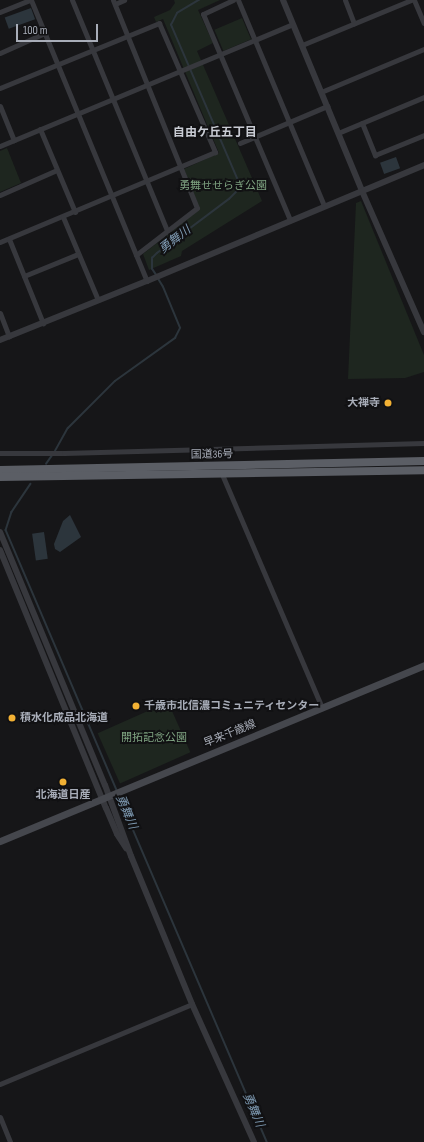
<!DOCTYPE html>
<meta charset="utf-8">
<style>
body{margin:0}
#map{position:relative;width:424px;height:1142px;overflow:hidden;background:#161618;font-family:"Sofia Sans Condensed","Noto Sans JP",sans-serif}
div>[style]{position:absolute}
.green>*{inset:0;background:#1e261f;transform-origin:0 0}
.water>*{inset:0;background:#2c353c;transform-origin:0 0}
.stream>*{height:1.5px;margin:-0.75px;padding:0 0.75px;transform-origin:0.75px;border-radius:0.75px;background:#2c353c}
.minor>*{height:5px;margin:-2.5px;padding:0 2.5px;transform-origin:2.5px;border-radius:2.5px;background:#37383d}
.tertiary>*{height:6px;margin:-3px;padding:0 3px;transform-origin:3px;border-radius:3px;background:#37383d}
.secondary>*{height:7px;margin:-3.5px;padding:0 3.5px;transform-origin:3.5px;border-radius:3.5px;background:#45474d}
.trunk>*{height:8px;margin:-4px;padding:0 4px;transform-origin:4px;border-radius:4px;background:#5b5e65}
.dots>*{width:11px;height:11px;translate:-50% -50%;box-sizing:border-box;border:2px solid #111113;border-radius:50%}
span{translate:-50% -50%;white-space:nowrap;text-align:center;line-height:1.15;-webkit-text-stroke:4px #111113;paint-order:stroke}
.park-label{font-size:11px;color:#7fa381}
.poi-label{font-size:11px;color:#a8adb8;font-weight:700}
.right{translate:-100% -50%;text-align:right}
.left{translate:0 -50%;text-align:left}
.street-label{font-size:11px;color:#a8adb8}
.neighbourhood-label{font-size:12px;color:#c9ccd4;font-weight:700}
.water-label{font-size:12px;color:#7f9bb3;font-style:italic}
.scale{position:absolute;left:16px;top:24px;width:82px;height:18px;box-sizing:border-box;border:2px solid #a8adb8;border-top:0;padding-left:5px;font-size:12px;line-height:14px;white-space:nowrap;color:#a8adb8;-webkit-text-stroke:3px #111113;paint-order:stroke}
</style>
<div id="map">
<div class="green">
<i style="clip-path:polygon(174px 0,220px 0,198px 10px,213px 43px,197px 51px,262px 201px,182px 251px,181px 256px,149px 270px,143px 254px,200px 209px,184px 169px,219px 153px,163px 19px,156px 22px,154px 17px,170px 10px,175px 3px)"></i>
<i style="left:242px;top:18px;width:23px;height:30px;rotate:67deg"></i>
<i style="clip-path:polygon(7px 148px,21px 183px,0 192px,0 151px)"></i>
<i style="clip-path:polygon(361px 201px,424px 355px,424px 372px,405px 378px,348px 379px,356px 203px)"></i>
<i style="left:168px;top:702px;width:55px;height:77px;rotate:66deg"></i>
</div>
<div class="water">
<i style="left:31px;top:8px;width:12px;height:28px;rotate:70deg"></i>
<i style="left:396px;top:157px;width:12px;height:17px;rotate:70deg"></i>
<i style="clip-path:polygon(70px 515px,81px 537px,60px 552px,55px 549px,54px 544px,63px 521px)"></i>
<i style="left:44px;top:532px;width:27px;height:12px;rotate:82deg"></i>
</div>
<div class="stream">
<i style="left:156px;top:275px;width:7px;rotate:-124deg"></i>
<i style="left:152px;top:269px;width:11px;rotate:-90deg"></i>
<i style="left:152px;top:258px;width:7px;rotate:-45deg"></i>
<i style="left:157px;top:253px;width:90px;rotate:-36.9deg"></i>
<i style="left:229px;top:199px;width:11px;rotate:-45deg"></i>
<i style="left:237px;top:191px;width:8px;rotate:-76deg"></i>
<i style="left:239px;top:183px;width:172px;rotate:-113.3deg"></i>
<i style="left:171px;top:25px;width:13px;rotate:-63deg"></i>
<i style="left:177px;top:13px;width:26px;rotate:-31deg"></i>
<i style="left:55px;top:451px;width:26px;rotate:-61deg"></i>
<i style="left:68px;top:428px;width:66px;rotate:-45deg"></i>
<i style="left:115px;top:381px;width:74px;rotate:-35.6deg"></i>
<i style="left:175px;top:338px;width:11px;rotate:-63deg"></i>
<i style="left:180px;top:328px;width:44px;rotate:-112.5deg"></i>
<i style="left:163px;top:287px;width:9px;rotate:-122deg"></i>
<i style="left:46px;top:464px;width:12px;rotate:-55deg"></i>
<i style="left:31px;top:484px;width:34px;rotate:124deg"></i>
<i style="left:12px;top:512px;width:19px;rotate:108deg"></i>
<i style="left:6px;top:530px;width:283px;rotate:66.9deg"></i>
<i style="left:118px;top:794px;width:379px;rotate:66.8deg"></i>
</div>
<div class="minor">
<i style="left:31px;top:0;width:304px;rotate:67.6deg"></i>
<i style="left:72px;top:0;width:250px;rotate:67.6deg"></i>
<i style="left:113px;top:0;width:224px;rotate:68deg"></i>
<i style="left:197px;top:208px;width:77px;rotate:142.4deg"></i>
<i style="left:233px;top:0;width:33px;rotate:155deg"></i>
<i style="left:203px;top:14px;width:224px;rotate:67.1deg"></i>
<i style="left:238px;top:0;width:223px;rotate:67.3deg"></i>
<i style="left:345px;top:0;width:25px;rotate:69deg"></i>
<i style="left:414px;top:0;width:25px;rotate:67deg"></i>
<i style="left:115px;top:4px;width:10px;rotate:-24deg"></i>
<i style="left:0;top:12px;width:31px;rotate:-22deg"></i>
<i style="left:302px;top:45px;width:118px;rotate:-22.4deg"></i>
<i style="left:0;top:53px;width:49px;rotate:-24deg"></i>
<i style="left:0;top:88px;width:172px;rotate:-22.2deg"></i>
<i style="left:159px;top:23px;width:141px;rotate:66.5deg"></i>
<i style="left:215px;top:152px;width:233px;rotate:157.3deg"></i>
<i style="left:321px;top:92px;width:112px;rotate:-22.7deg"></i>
<i style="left:0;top:106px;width:37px;rotate:68deg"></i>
<i style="left:362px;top:123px;width:35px;rotate:68deg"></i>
<i style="left:375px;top:155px;width:53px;rotate:-22.2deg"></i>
<i style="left:40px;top:129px;width:90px;rotate:67.1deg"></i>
<i style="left:338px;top:133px;width:93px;rotate:-22.7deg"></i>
<i style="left:240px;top:143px;width:95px;rotate:-23deg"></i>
<i style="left:0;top:146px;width:317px;rotate:-22.6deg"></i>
<i style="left:0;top:195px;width:62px;rotate:-23.7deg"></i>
<i style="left:63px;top:217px;width:90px;rotate:67.1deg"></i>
<i style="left:9px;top:239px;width:91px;rotate:68deg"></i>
<i style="left:24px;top:276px;width:58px;rotate:-22.2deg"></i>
<i style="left:0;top:313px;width:25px;rotate:69deg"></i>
<i style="left:0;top:453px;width:64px"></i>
<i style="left:64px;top:453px;width:360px;rotate:-1.6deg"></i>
<i style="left:221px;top:472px;width:257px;rotate:66.8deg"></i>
<i style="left:0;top:1084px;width:208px;rotate:-22.6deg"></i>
<i style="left:0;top:1117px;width:27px;rotate:68deg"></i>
</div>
<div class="tertiary">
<i style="left:283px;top:0;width:207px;rotate:67.5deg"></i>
<i style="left:362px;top:191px;width:154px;rotate:66.3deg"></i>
<i style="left:0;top:340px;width:158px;rotate:-21.9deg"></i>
<i style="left:147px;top:281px;width:300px;rotate:-22.7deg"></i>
<i style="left:0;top:532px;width:274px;rotate:67.5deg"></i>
<i style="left:105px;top:785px;width:76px;rotate:69.9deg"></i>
<i style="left:131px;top:856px;width:160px;rotate:67.6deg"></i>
<i style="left:192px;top:1004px;width:151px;rotate:65.8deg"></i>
<i style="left:0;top:550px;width:279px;rotate:67.7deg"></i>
<i style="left:106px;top:808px;width:28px;rotate:67deg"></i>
<i style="left:117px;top:834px;width:17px;rotate:57deg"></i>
</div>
<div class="secondary">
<i style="left:0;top:841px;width:459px;rotate:-22.5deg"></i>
</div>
<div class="trunk">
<i style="left:0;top:470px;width:424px;rotate:-1.2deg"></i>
<i style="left:0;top:477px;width:424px;rotate:-0.9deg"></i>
</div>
<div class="dots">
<i style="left:388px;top:403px;background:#f2b134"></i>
<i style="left:136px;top:706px;background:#f2b134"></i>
<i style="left:12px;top:718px;background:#f2b134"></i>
<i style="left:63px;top:782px;background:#f2b134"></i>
</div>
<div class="park-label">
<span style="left:223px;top:186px">勇舞せせらぎ公園</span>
<span style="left:154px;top:738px">開拓記念公園</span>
</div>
<div class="poi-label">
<span class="right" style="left:380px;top:403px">大禅寺</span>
<span class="left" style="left:144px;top:706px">千歳市北信濃コミュニティセンター</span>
<span class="left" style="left:20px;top:718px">積水化成品北海道</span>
<span style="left:63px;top:795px">北海道日産</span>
</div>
<div class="street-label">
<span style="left:212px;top:455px;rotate:-1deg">国道36号</span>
<span style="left:230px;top:734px;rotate:-22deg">早来千歳線</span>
</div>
<div class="neighbourhood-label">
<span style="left:215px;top:133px">自由ケ丘五丁目</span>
</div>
<div class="water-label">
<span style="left:175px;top:240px;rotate:-38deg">勇舞川</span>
<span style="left:126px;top:812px;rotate:67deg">勇舞川</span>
<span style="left:253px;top:1110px;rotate:67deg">勇舞川</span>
</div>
<div class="scale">100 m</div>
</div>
